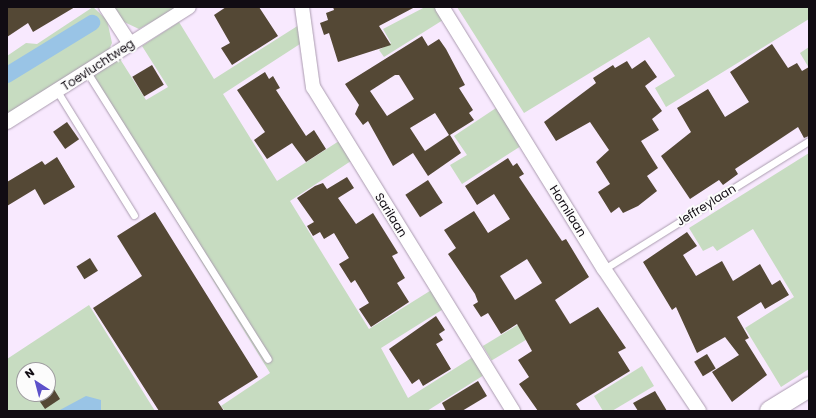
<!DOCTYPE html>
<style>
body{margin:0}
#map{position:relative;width:816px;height:418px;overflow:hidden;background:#f8e9fe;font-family:Poppins,sans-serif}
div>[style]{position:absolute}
.green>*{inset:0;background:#c7dcc1;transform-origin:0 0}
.water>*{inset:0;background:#99c4e6}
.canal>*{height:16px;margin:-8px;padding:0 8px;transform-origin:8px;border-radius:8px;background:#99c4e6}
.building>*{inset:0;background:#544835;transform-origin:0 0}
.roads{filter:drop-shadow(0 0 1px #ab9cb0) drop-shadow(0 0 1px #ab9cb0)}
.lane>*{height:7px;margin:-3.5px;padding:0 3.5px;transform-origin:3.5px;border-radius:3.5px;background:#fff}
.street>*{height:14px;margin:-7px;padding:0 7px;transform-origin:7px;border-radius:7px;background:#fff}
.secondary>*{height:20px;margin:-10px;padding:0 10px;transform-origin:10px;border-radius:10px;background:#fff}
span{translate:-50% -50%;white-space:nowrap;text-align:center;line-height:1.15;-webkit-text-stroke:4px #fcfcfc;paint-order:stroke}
.street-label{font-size:12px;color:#110c13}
.frame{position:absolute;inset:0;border:8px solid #110c13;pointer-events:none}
.north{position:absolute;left:16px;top:362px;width:40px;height:40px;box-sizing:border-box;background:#fcfcfc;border:1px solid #9e9c9f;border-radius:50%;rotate:324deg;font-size:11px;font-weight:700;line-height:16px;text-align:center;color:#110c13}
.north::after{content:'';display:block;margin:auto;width:14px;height:18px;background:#5d51ca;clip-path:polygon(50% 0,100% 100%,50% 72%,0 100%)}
</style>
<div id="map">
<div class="green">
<i style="clip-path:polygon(93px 7px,107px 20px,112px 43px,109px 49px,7px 115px,7px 56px,26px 43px,37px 44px)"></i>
<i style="clip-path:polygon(113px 7px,179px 7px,139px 29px,122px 21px)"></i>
<i style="clip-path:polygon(425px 7px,435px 7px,443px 20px,384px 57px,379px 50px,391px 43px,383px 29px)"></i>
<i style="clip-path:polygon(457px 7px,809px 7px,809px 19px,666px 107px,655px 88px,675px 76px,649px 37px,524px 113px)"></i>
<i style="clip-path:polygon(179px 22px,214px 79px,299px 25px,300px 44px,223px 94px,277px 181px,339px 141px,351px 161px,290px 201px,369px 329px,433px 289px,445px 308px,381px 348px,408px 398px,473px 357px,484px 375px,427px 411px,225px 411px,221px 406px,270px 373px,89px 79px,120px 59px,146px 100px,168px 87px,142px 46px)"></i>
<i style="clip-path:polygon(809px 47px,809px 68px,800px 53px)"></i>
<i style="clip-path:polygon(496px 108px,521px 146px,462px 184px,450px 165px,467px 155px,454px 136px)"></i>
<i style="clip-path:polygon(809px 153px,809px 369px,781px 387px,745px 328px,794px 297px,753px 229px,717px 251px,713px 246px,703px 251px,689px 228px)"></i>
<i style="clip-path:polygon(evenodd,89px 305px,155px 411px,7px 411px,7px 359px,89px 305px,24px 370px,48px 370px,48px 394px,24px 394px,24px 370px)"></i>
<i style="left:536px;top:314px;width:17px;height:62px;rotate:59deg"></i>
<i style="clip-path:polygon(642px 366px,654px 386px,612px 411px,603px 411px,594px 396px)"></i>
</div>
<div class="water">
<i style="clip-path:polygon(86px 396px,101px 400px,101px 411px,58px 411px)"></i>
</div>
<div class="canal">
<i style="left:7px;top:75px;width:100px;rotate:-31.5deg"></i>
</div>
<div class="building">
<i style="clip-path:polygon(7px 7px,75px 7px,33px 32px,28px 23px,7px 37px)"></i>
<i style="clip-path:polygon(226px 7px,259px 7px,278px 36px,232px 65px,221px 48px,230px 43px,214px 15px)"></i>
<i style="clip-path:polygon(333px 7px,415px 7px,379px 26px,391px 45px,338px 62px,329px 33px,324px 35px,320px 23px,328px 20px,326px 13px,334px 10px)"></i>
<i style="clip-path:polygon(evenodd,422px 36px,428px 46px,439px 39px,446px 49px,465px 85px,459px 88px,473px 110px,469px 113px,474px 120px,450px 135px,461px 153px,428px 176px,413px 153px,393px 166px,368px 121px,363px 125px,355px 114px,359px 105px,345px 84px,422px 36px,395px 75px,399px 75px,414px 99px,387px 116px,370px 91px,395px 75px,422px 36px,435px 113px,449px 135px,425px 151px,410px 128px,435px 113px)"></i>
<i style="clip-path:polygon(772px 44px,788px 68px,797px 63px,802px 71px,809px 67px,809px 136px,804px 138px,798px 127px,735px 169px,738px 174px,723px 185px,719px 180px,690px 199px,661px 156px,691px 132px,677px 108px,708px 89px,725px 117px,749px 102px,730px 72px)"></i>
<i style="clip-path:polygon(645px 60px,657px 77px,645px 86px,662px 111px,652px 119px,659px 130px,641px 141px,658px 168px,647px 176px,657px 191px,638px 206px,623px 213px,619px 207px,611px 213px,598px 192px,610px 184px,596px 162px,609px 150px,590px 122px,556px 141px,544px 122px,596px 83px,593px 78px,613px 65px,615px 68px,627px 61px,632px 69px)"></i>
<i style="left:152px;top:65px;width:23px;height:23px;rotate:59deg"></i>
<i style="clip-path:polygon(265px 72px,269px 79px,273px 76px,280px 88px,276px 90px,306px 136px,314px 130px,326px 149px,306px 162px,292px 143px,267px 159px,254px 140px,265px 132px,237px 90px)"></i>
<i style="left:67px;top:122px;width:21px;height:17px;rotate:55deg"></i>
<i style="clip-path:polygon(57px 157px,75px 187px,44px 205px,35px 189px,7px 206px,7px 182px,42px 161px,45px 165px)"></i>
<i style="clip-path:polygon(evenodd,508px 158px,513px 166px,517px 163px,524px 174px,519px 177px,562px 241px,566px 239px,589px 277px,555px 300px,570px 324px,598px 307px,626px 348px,618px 352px,630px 371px,576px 404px,581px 411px,538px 411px,519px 384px,529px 377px,518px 360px,532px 351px,517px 324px,501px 334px,488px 313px,481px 317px,473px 305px,478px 302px,475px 294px,448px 254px,456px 248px,444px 230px,474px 211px,488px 233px,510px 219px,494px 194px,477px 205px,465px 186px,508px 158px,527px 259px,542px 283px,515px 300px,500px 276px,527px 259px)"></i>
<i style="clip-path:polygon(347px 177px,354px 188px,338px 198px,356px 224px,373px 213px,398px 253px,392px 256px,405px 278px,397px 283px,409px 302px,371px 327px,359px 309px,369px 303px,355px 280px,351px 283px,339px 264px,349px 258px,334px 233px,324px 239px,320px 232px,313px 236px,307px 226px,314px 222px,297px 198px,315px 186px,323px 183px,327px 189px)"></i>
<i style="left:428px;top:180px;width:27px;height:27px;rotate:57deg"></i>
<i style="clip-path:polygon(155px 212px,258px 377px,218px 402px,224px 411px,159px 411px,93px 308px,142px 276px,117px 236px)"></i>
<i style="clip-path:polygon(687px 232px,697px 246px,683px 255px,696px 276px,722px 261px,733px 281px,760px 264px,772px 285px,780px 280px,789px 295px,765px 309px,761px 302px,737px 317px,749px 338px,745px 340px,767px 375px,732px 402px,712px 372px,739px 355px,725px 337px,697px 353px,676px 307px,672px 310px,643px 262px)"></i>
<i style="left:90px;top:258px;width:15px;height:16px;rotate:58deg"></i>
<i style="clip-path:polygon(436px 316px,445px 330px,439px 334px,443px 340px,436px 344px,451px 369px,423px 386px,419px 379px,412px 384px,389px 349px)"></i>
<i style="left:707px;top:354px;width:17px;height:15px;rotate:59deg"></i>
<i style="clip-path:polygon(478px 381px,487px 396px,462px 411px,446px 411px,442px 403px)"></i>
<i style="clip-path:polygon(52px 386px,60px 399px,45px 409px,36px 396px,48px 394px)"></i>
<i style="clip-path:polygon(655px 391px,667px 411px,638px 411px,633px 403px)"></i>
</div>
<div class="roads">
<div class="lane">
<i style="left:87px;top:72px;width:339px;rotate:57.8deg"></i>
<i style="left:57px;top:91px;width:146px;rotate:58.2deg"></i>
<i style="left:604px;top:269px;width:242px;rotate:-32deg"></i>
</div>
<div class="street">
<i style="left:106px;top:7px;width:44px;rotate:57deg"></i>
<i style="left:302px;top:7px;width:81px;rotate:82.2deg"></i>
<i style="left:313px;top:87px;width:381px;rotate:58.3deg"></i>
<i style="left:442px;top:7px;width:308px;rotate:58.3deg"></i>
<i style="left:604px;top:269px;width:171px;rotate:56.2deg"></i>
<i style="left:7px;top:122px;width:215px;rotate:-32.3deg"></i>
</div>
<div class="secondary">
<i style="left:770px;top:411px;width:46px;rotate:-31.6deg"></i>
</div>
</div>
<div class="street-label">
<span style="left:98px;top:65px;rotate:-33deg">Toevluchtweg</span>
<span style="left:706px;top:205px;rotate:-32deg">Jeffreylaan</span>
<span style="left:568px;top:211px;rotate:58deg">Hornilaan</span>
<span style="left:391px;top:215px;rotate:58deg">Sarilaan</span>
</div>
<div class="frame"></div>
<div class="north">N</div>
</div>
